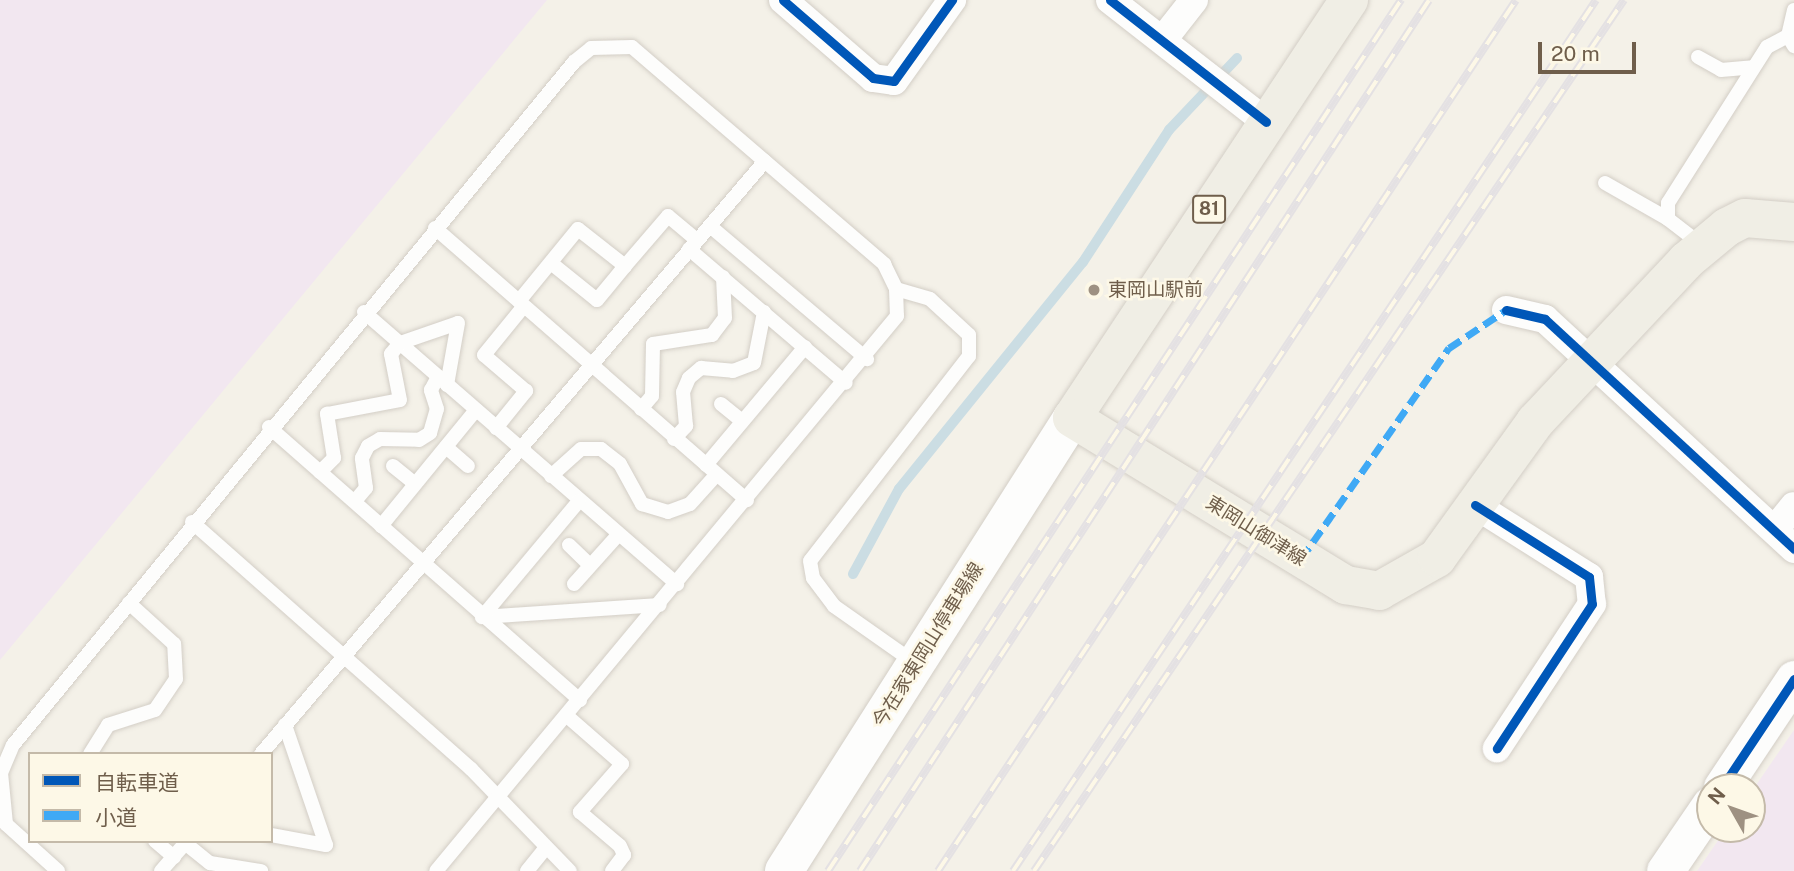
<!DOCTYPE html>
<meta charset="utf-8">
<style>
body{margin:0}
#map{position:relative;width:1794px;height:871px;overflow:hidden;background:#f4f1e8;font-family:"Public Sans","Noto Sans JP",sans-serif}
div>[style]{position:absolute}
.education>*{inset:0;background:#f2e7f0}
.stream>*{height:10px;margin:-5px;padding:0 5px;transform-origin:5px;border-radius:5px;background:#cbdde3}
.roads{filter:drop-shadow(0 0 2px #d3cec6) drop-shadow(0 0 2px #d3cec6)}
.service>*{height:14px;margin:-7px;padding:0 7px;transform-origin:7px;border-radius:7px;background:#fdfdfc}
.minor>*{height:28px;margin:-14px;padding:0 14px;transform-origin:14px;border-radius:14px;background:#fdfdfc}
.tertiary>*{height:37px;margin:-18.5px;padding:0 18.5px;transform-origin:18.5px;border-radius:18.5px;background:#fdfdfc}
.secondary>*{height:38px;margin:-19px;padding:0 19px;transform-origin:19px;border-radius:19px;background:#fdfdfc}
.primary>*{height:38px;margin:-19px;padding:0 19px;transform-origin:19px;border-radius:19px;background:#f0eee5}
.rail>*{height:8px;margin-top:-4px;transform-origin:0;background:repeating-linear-gradient(90deg,#fdf8e7 0 16px,#e4e1e3 0 32px);box-sizing:border-box;border-block:2px solid #e4e1e3}
.quiet>*{height:7px;margin-top:-3.5px;transform-origin:0;background:repeating-linear-gradient(90deg,#3fa9f5 0 14px,transparent 0 21px)}
.cycleway>*{height:9px;margin:-4.5px;padding:0 4.5px;transform-origin:4.5px;border-radius:4.5px;background:#0057b8}
.dots>*{width:19px;height:19px;translate:-50% -50%;box-sizing:border-box;border:4px solid #fdf8e7;border-radius:50%}
span{translate:-50% -50%;white-space:nowrap;text-align:center;line-height:1.15;-webkit-text-stroke:5px #fdf8e7;paint-order:stroke}
.shield-label span{padding:2px 5px;background:#fdf8e7;border:2px solid;border-radius:5px;-webkit-text-stroke-width:0}
.shield-label{font-size:18px;color:#6f5e4b;font-weight:700}
.poi-label{font-size:19px;color:#6f5e4b}
.left{translate:0 -50%;text-align:left}
.street-label{font-size:19px;color:#6f5e4b}
.legend{position:absolute;left:28px;top:752px;width:245px;height:91px;box-sizing:border-box;background:#fdf8e7;border:2px solid #c4baa9;margin:0;padding:9px 12px;list-style:none;font-size:21px;color:#6f5e4b}
.legend li{display:flex;align-items:center;gap:14px;height:35px}
.legend b{width:35px;border:2px solid #c4baa9}
.north{position:absolute;left:1696px;top:773px;width:70px;height:70px;box-sizing:border-box;background:#fdf8e7;border:2px solid #c4baa9;border-radius:50%;rotate:310deg;font-size:19px;font-weight:700;line-height:28px;text-align:center;color:#6f5e4b}
.north::after{content:'';display:block;margin:auto;width:24px;height:32px;background:#9e9182;clip-path:polygon(50% 0,100% 100%,50% 72%,0 100%)}
.scale{position:absolute;left:1538px;top:42px;width:98px;height:32px;box-sizing:border-box;border:4px solid #6f5e4b;border-top:0;padding-left:9px;font-size:21px;line-height:24px;white-space:nowrap;color:#6f5e4b;-webkit-text-stroke:5px #fdf8e7;paint-order:stroke}
</style>
<div id="map">
<div class="education">
<i style="clip-path:polygon(0 0,547px 0,0 660px)"></i>
<i style="clip-path:polygon(1794px 730px,1794px 871px,1697px 871px,1726px 829px,1752px 829px,1752px 791px)"></i>
</div>
<div class="stream">
<i style="left:853px;top:574px;width:97px;rotate:-61.6deg"></i>
<i style="left:899px;top:489px;width:292px;rotate:-51deg"></i>
<i style="left:1083px;top:262px;width:158px;rotate:-56.9deg"></i>
<i style="left:1169px;top:130px;width:99px;rotate:-46.6deg"></i>
</div>
<div class="roads">
<div class="service">
<i style="left:1794px;top:10px;width:27px;rotate:103deg"></i>
<i style="left:1788px;top:36px;width:12px;rotate:59deg"></i>
<i style="left:1698px;top:57px;width:26px;rotate:29deg"></i>
<i style="left:1721px;top:70px;width:32px;rotate:-5deg"></i>
<i style="left:1605px;top:183px;width:73px;rotate:29.7deg"></i>
<i style="left:710px;top:226px;width:206px;rotate:40.3deg"></i>
<i style="left:435px;top:228px;width:414px;rotate:41.1deg"></i>
<i style="left:1703px;top:246px;width:44px;rotate:-142.4deg"></i>
<i style="left:1668px;top:219px;width:16px;rotate:-90deg"></i>
<i style="left:1668px;top:203px;width:185px;rotate:-57.6deg"></i>
<i style="left:1767px;top:47px;width:24px;rotate:-28deg"></i>
<i style="left:689px;top:249px;width:206px;rotate:40.5deg"></i>
<i style="left:551px;top:263px;width:59px;rotate:38.8deg"></i>
<i style="left:597px;top:300px;width:44px;rotate:-50.5deg"></i>
<i style="left:896px;top:289px;width:35px;rotate:16deg"></i>
<i style="left:930px;top:299px;width:53px;rotate:42.7deg"></i>
<i style="left:969px;top:335px;width:21px;rotate:90deg"></i>
<i style="left:969px;top:356px;width:259px;rotate:127.8deg"></i>
<i style="left:810px;top:561px;width:17px;rotate:80deg"></i>
<i style="left:813px;top:578px;width:35px;rotate:53deg"></i>
<i style="left:834px;top:606px;width:99px;rotate:35.1deg"></i>
<i style="left:519px;top:301px;width:93px;rotate:-50.7deg"></i>
<i style="left:578px;top:229px;width:60px;rotate:38.2deg"></i>
<i style="left:625px;top:266px;width:66px;rotate:-49.3deg"></i>
<i style="left:668px;top:216px;width:38px;rotate:40deg"></i>
<i style="left:364px;top:312px;width:415px;rotate:41deg"></i>
<i style="left:721px;top:404px;width:27px;rotate:39deg"></i>
<i style="left:641px;top:409px;width:17px;rotate:-50deg"></i>
<i style="left:652px;top:396px;width:52px;rotate:-88.9deg"></i>
<i style="left:653px;top:344px;width:60px;rotate:-8.7deg"></i>
<i style="left:712px;top:335px;width:21px;rotate:-53deg"></i>
<i style="left:725px;top:318px;width:41px;rotate:-92.8deg"></i>
<i style="left:269px;top:427px;width:414px;rotate:41.3deg"></i>
<i style="left:496px;top:428px;width:48px;rotate:-51deg"></i>
<i style="left:526px;top:391px;width:55px;rotate:-139.4deg"></i>
<i style="left:484px;top:355px;width:63px;rotate:-50.8deg"></i>
<i style="left:674px;top:439px;width:18px;rotate:-47deg"></i>
<i style="left:686px;top:426px;width:34px;rotate:-95deg"></i>
<i style="left:683px;top:392px;width:15px;rotate:-67deg"></i>
<i style="left:689px;top:378px;width:16px;rotate:-40deg"></i>
<i style="left:701px;top:368px;width:32px;rotate:5deg"></i>
<i style="left:733px;top:371px;width:22px;rotate:-21deg"></i>
<i style="left:754px;top:363px;width:52px;rotate:-78.9deg"></i>
<i style="left:446px;top:447px;width:29px;rotate:41deg"></i>
<i style="left:706px;top:465px;width:154px;rotate:-50deg"></i>
<i style="left:393px;top:466px;width:28px;rotate:39deg"></i>
<i style="left:320px;top:472px;width:20px;rotate:-45deg"></i>
<i style="left:334px;top:458px;width:45px;rotate:-99deg"></i>
<i style="left:327px;top:414px;width:74px;rotate:-10.9deg"></i>
<i style="left:400px;top:400px;width:47px;rotate:-101.1deg"></i>
<i style="left:391px;top:354px;width:14px;rotate:-51deg"></i>
<i style="left:400px;top:343px;width:61px;rotate:-19deg"></i>
<i style="left:458px;top:323px;width:63px;rotate:100.1deg"></i>
<i style="left:551px;top:476px;width:40px;rotate:-42deg"></i>
<i style="left:581px;top:449px;width:20px"></i>
<i style="left:601px;top:449px;width:24px;rotate:38deg"></i>
<i style="left:620px;top:464px;width:46px;rotate:61.2deg"></i>
<i style="left:642px;top:504px;width:27px;rotate:17deg"></i>
<i style="left:668px;top:512px;width:23px;rotate:-20deg"></i>
<i style="left:690px;top:504px;width:40px;rotate:-48deg"></i>
<i style="left:355px;top:501px;width:17px;rotate:-50deg"></i>
<i style="left:366px;top:488px;width:30px;rotate:-98deg"></i>
<i style="left:362px;top:458px;width:13px;rotate:-63deg"></i>
<i style="left:368px;top:446px;width:14px;rotate:-30deg"></i>
<i style="left:380px;top:439px;width:39px;rotate:1deg"></i>
<i style="left:419px;top:440px;width:13px;rotate:-32deg"></i>
<i style="left:430px;top:433px;width:25px;rotate:-74deg"></i>
<i style="left:437px;top:409px;width:20px;rotate:-108deg"></i>
<i style="left:431px;top:390px;width:15px;rotate:-62deg"></i>
<i style="left:192px;top:522px;width:373px;rotate:41.5deg"></i>
<i style="left:471px;top:769px;width:142px;rotate:45.9deg"></i>
<i style="left:381px;top:526px;width:150px;rotate:-50.7deg"></i>
<i style="left:569px;top:545px;width:29px;rotate:44deg"></i>
<i style="left:574px;top:584px;width:66px;rotate:-48.1deg"></i>
<i style="left:482px;top:617px;width:178px;rotate:-3.9deg"></i>
<i style="left:482px;top:617px;width:151px;rotate:-50.1deg"></i>
<i style="left:567px;top:716px;width:73px;rotate:41.1deg"></i>
<i style="left:622px;top:764px;width:64px;rotate:131.2deg"></i>
<i style="left:580px;top:812px;width:52px;rotate:40.4deg"></i>
<i style="left:620px;top:846px;width:10px;rotate:66deg"></i>
<i style="left:624px;top:855px;width:20px;rotate:127deg"></i>
<i style="left:90px;top:754px;width:34px;rotate:-58deg"></i>
<i style="left:108px;top:725px;width:49px;rotate:-17.7deg"></i>
<i style="left:155px;top:710px;width:37px;rotate:-56deg"></i>
<i style="left:176px;top:679px;width:35px;rotate:-93deg"></i>
<i style="left:174px;top:644px;width:61px;rotate:-137.7deg"></i>
<i style="left:261px;top:754px;width:778px;rotate:-49.64deg"></i>
<i style="left:271px;top:835px;width:56px;rotate:10.3deg"></i>
<i style="left:326px;top:845px;width:127px;rotate:-108.9deg"></i>
<i style="left:155px;top:841px;width:25px;rotate:40deg"></i>
<i style="left:185px;top:843px;width:32px;rotate:39deg"></i>
<i style="left:210px;top:863px;width:52px;rotate:8.9deg"></i>
<i style="left:58px;top:871px;width:70px;rotate:-137.9deg"></i>
<i style="left:6px;top:824px;width:51px;rotate:-95.6deg"></i>
<i style="left:1px;top:773px;width:30px;rotate:-67deg"></i>
<i style="left:13px;top:745px;width:884px;rotate:-50.6deg"></i>
<i style="left:574px;top:62px;width:22px;rotate:-39deg"></i>
<i style="left:591px;top:48px;width:41px;rotate:-1.4deg"></i>
<i style="left:632px;top:47px;width:333px;rotate:40.7deg"></i>
<i style="left:884px;top:264px;width:28px;rotate:64deg"></i>
<i style="left:896px;top:289px;width:27px;rotate:88deg"></i>
<i style="left:897px;top:316px;width:721px;rotate:129.71deg"></i>
<i style="left:161px;top:871px;width:40px;rotate:-49deg"></i>
<i style="left:527px;top:871px;width:27px;rotate:-51deg"></i>
</div>
<div class="minor">
<i style="left:783px;top:0;width:119px;rotate:40.9deg"></i>
<i style="left:873px;top:78px;width:21px;rotate:8deg"></i>
<i style="left:894px;top:81px;width:100px;rotate:-54.4deg"></i>
<i style="left:1110px;top:0;width:198px;rotate:38deg"></i>
<i style="left:1165px;top:37px;width:47px;rotate:-51.9deg"></i>
<i style="left:1506px;top:310px;width:40px;rotate:13deg"></i>
<i style="left:1545px;top:319px;width:339px;rotate:42.7deg"></i>
<i style="left:1475px;top:505px;width:135px;rotate:32.3deg"></i>
<i style="left:1589px;top:577px;width:27px;rotate:84deg"></i>
<i style="left:1592px;top:604px;width:173px;rotate:123.4deg"></i>
<i style="left:1776px;top:528px;width:28px;rotate:-51deg"></i>
</div>
<div class="tertiary">
<i style="left:1722px;top:787px;width:130px;rotate:-56.3deg"></i>
<i style="left:1665px;top:871px;width:80px;rotate:-55.7deg"></i>
</div>
<div class="secondary">
<i style="left:784px;top:871px;width:537px;rotate:-57.55deg"></i>
</div>
<div class="primary">
<i style="left:1349px;top:0;width:501px;rotate:123.53deg"></i>
<i style="left:1072px;top:418px;width:321px;rotate:31.4deg"></i>
<i style="left:1346px;top:585px;width:34px;rotate:10deg"></i>
<i style="left:1379px;top:591px;width:67px;rotate:-29.6deg"></i>
<i style="left:1437px;top:558px;width:168px;rotate:-54.2deg"></i>
<i style="left:1535px;top:422px;width:221px;rotate:-46.8deg"></i>
<i style="left:1686px;top:261px;width:53px;rotate:-39.7deg"></i>
<i style="left:1727px;top:227px;width:20px;rotate:-27deg"></i>
<i style="left:1745px;top:218px;width:49px;rotate:4.7deg"></i>
</div>
</div>
<div class="rail">
<i style="left:828px;top:871px;width:1043px;rotate:-56.66deg"></i>
<i style="left:860px;top:871px;width:1040px;rotate:-56.84deg"></i>
<i style="left:938px;top:871px;width:1045px;rotate:-56.43deg"></i>
<i style="left:1013px;top:871px;width:1048px;rotate:-56.2deg"></i>
<i style="left:1034px;top:871px;width:1052px;rotate:-55.89deg"></i>
</div>
<div class="quiet">
<i style="left:1301px;top:559px;width:258px;rotate:-55deg"></i>
<i style="left:1449px;top:348px;width:69px;rotate:-33.7deg"></i>
</div>
<div class="cycleway">
<i style="left:783px;top:0;width:119px;rotate:40.9deg"></i>
<i style="left:873px;top:78px;width:21px;rotate:8deg"></i>
<i style="left:894px;top:81px;width:100px;rotate:-54.4deg"></i>
<i style="left:1110px;top:0;width:198px;rotate:38deg"></i>
<i style="left:1506px;top:310px;width:40px;rotate:13deg"></i>
<i style="left:1545px;top:319px;width:339px;rotate:42.7deg"></i>
<i style="left:1475px;top:505px;width:135px;rotate:32.3deg"></i>
<i style="left:1589px;top:577px;width:27px;rotate:84deg"></i>
<i style="left:1592px;top:604px;width:173px;rotate:123.4deg"></i>
<i style="left:1722px;top:787px;width:130px;rotate:-56.3deg"></i>
</div>
<div class="dots">
<i style="left:1094px;top:290px;background:#9e9182"></i>
</div>
<div class="shield-label">
<span style="left:1209px;top:209px">81</span>
</div>
<div class="poi-label">
<span class="left" style="left:1108px;top:290px">東岡山駅前</span>
</div>
<div class="street-label">
<span style="left:1256px;top:531px;rotate:32deg">東岡山御津線</span>
<span style="left:928px;top:645px;rotate:-58deg">今在家東岡山停車場線</span>
</div>
<ul class="legend">
<li><b style="height:9px;background:#0057b8"></b>自転車道</li>
<li><b style="height:9px;background:#3fa9f5"></b>小道</li>
</ul>
<div class="north">N</div>
<div class="scale">20 m</div>
</div>
